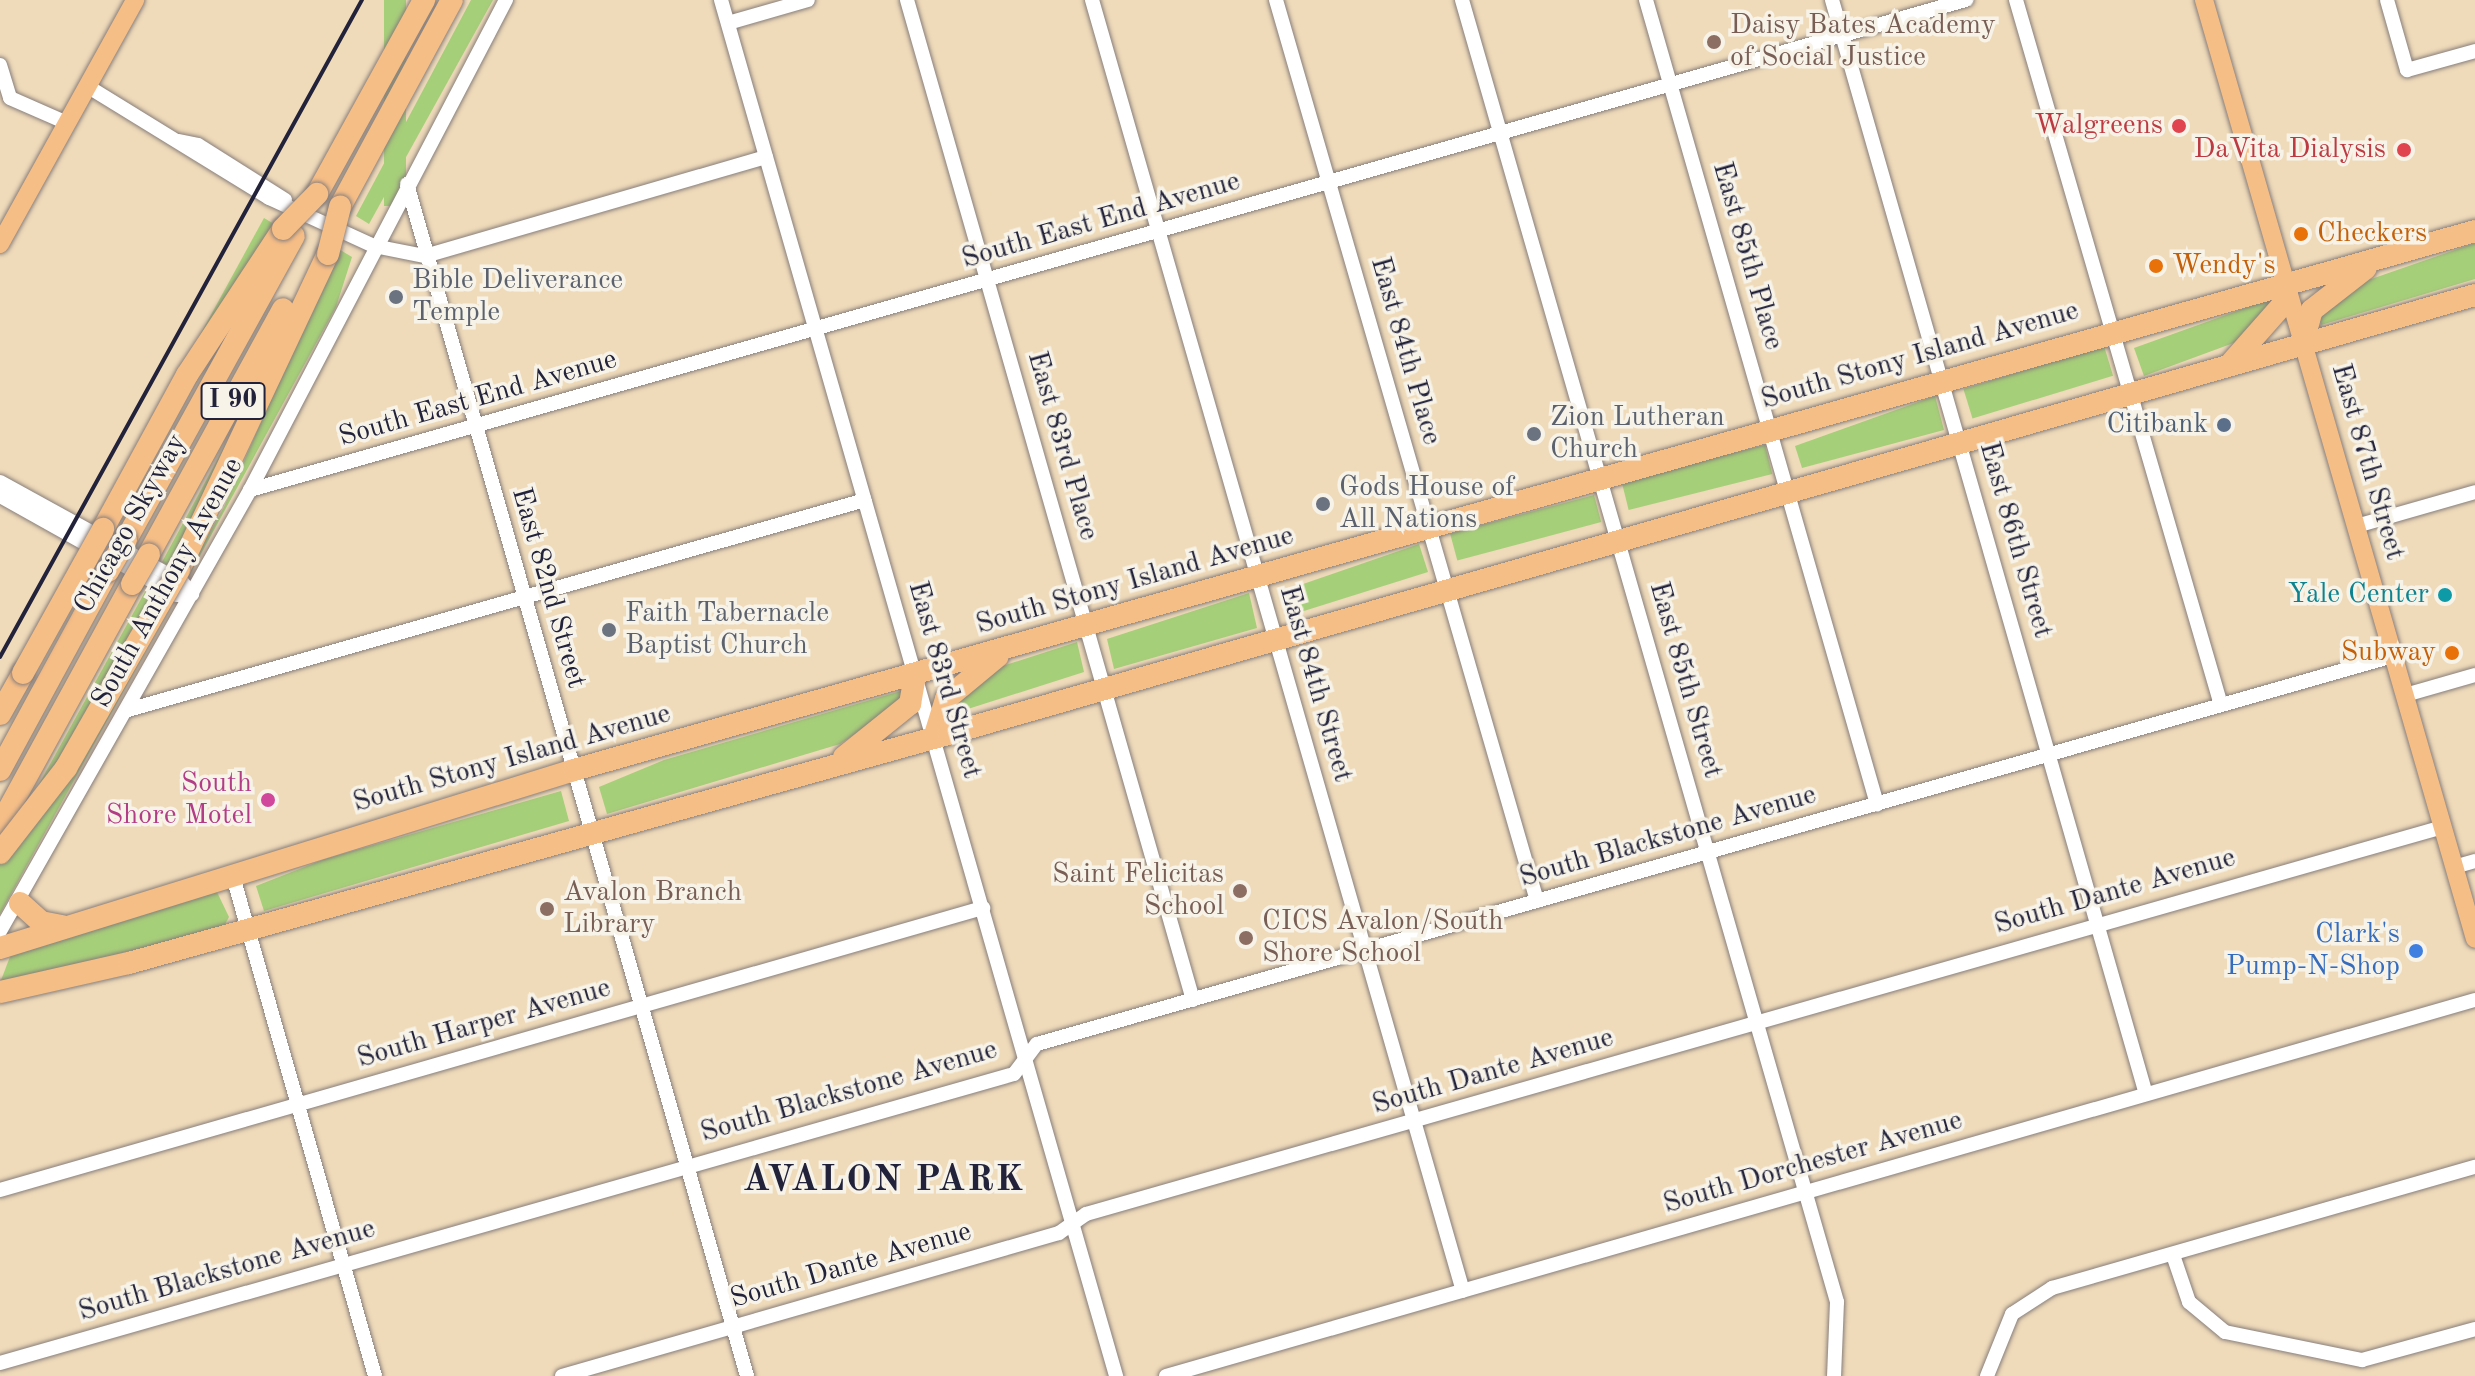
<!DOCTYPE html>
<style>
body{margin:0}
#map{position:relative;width:2475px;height:1376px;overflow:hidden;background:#efdbba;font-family:"Old Standard TT",serif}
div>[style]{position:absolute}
.green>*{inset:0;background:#a6cf7a;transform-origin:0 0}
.roads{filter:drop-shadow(0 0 2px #887e7a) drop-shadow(0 0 2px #887e7a)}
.minor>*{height:14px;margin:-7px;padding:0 7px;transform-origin:7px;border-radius:7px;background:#fff}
.major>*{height:18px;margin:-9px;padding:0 9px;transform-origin:9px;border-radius:9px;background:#f6be87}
.highway>*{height:22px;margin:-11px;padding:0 11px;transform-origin:11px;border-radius:11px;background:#f6be87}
.rail>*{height:4px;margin:-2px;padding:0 2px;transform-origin:2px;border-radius:2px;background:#22223b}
.bridges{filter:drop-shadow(0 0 2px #887e7a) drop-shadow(0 0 2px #887e7a)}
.highway-bridge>*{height:22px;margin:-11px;padding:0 11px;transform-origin:11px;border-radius:11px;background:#f6be87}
.dots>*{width:22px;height:22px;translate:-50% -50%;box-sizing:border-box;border:4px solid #f7f3e8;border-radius:50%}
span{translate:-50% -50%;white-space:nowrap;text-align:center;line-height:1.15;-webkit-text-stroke:7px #f7f3e8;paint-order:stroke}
.shield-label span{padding:2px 6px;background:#f7f3e8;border:2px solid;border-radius:6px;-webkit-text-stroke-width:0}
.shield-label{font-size:26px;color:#22223b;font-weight:700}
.education-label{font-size:28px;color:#785e54}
.left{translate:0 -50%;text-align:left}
.right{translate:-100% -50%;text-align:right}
.health-label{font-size:28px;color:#be3a42}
.street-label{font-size:28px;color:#22223b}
.food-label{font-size:28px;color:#c56008}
.worship-label{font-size:28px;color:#5b616d}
.service-label{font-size:28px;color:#4e5e75}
.culture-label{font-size:28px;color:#0d838f}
.hotel-label{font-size:28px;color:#b23c85}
.shop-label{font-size:28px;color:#366cbe}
.district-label{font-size:36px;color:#22223b;font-weight:700;letter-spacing:2px}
</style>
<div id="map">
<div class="green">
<i style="left:384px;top:0;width:22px;height:206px"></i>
<i style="clip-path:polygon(471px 0,493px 0,369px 224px,356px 216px)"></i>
<i style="clip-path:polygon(264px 218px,279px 227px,195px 344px)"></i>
<i style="clip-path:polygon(2475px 243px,2475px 279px,2321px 325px,2318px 313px,2354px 285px)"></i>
<i style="clip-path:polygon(337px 248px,352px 257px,336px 307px,191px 572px,186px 575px,224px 507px)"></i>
<i style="clip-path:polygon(2276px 297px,2239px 341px,2144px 376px,2134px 348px)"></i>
<i style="left:2104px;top:346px;width:31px;height:147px;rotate:73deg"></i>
<i style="clip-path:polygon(1935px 396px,1944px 430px,1802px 468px,1795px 446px)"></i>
<i style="clip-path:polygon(228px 440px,232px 441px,171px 567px,162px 562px)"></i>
<i style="left:1765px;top:445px;width:30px;height:148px;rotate:76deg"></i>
<i style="left:1594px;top:495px;width:28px;height:149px;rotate:75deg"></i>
<i style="clip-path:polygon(1419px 544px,1428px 572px,1288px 616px,1280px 592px)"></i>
<i style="clip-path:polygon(146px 590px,170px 607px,0 914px,0 855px)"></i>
<i style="clip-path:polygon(1249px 593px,1257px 628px,1114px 669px,1107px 639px)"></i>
<i style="clip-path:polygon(1077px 642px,1084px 672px,949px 715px,948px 706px,987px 671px)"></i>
<i style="clip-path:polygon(901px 691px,904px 702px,840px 744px,607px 814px,599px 787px,664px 760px)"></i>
<i style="clip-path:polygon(561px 791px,569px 821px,264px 911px,256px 886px,325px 859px)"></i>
<i style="clip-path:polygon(216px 890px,229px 917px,223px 928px,0 983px,11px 954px)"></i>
</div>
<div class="roads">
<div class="minor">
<i style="left:721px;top:0;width:1432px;rotate:73.98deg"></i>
<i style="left:907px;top:0;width:1040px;rotate:74.04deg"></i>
<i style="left:1092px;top:0;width:1343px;rotate:73.97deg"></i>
<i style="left:1276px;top:0;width:938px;rotate:73.84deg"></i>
<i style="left:1462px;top:0;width:1355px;rotate:73.93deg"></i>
<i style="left:1837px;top:1302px;width:74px;rotate:92.3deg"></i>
<i style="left:1646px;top:0;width:837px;rotate:73.97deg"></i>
<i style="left:1832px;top:0;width:1138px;rotate:73.99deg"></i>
<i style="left:2016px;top:0;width:734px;rotate:73.79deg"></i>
<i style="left:2387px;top:0;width:73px;rotate:74.1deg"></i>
<i style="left:2407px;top:70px;width:71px;rotate:-15.6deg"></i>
<i style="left:728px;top:23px;width:83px;rotate:-16deg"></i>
<i style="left:0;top:65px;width:34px;rotate:73deg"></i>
<i style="left:10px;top:98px;width:62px;rotate:23.7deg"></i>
<i style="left:87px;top:86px;width:214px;rotate:31.6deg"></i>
<i style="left:269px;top:198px;width:115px;rotate:24.6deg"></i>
<i style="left:374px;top:246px;width:52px;rotate:11.1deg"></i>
<i style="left:425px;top:256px;width:355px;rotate:-16.2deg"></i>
<i style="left:179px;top:141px;width:19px;rotate:12deg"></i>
<i style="left:198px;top:145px;width:103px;rotate:32.3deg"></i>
<i style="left:407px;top:184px;width:1240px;rotate:74.08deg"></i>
<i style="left:0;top:482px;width:208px;rotate:28.8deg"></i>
<i style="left:182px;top:582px;width:16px;rotate:50deg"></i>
<i style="left:250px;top:490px;width:1785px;rotate:-15.94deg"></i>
<i style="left:0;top:496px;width:203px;rotate:29.2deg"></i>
<i style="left:177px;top:595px;width:15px;rotate:-4deg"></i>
<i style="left:2356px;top:526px;width:124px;rotate:-15.9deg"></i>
<i style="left:2405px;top:695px;width:73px;rotate:-15.9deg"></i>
<i style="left:128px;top:710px;width:766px;rotate:-15.9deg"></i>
<i style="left:2454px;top:867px;width:22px;rotate:-16deg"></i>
<i style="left:232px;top:873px;width:523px;rotate:74.13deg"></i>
<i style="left:0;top:931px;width:507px;rotate:-60.45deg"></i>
<i style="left:250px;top:490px;width:553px;rotate:-62.42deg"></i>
<i style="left:0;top:1190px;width:1023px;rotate:-16.01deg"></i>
<i style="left:2173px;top:1255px;width:50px;rotate:71.2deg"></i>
<i style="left:2189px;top:1302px;width:47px;rotate:39.8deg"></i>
<i style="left:2225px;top:1332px;width:140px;rotate:11.6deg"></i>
<i style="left:2362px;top:1360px;width:117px;rotate:-15.3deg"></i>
<i style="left:0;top:1363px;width:1054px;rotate:-15.91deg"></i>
<i style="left:1014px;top:1074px;width:38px;rotate:-53deg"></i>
<i style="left:1037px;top:1044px;width:1410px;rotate:-15.97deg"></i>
<i style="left:562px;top:1376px;width:517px;rotate:-16.05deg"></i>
<i style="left:1059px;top:1233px;width:33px;rotate:-35deg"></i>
<i style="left:1086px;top:1214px;width:1411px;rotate:-15.92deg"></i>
<i style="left:1166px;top:1376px;width:1362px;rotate:-16.03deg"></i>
<i style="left:1987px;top:1376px;width:67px;rotate:-68deg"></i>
<i style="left:2012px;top:1314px;width:48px;rotate:-33deg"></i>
<i style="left:2052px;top:1288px;width:440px;rotate:-16deg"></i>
</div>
<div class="major">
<i style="left:2204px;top:0;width:977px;rotate:73.9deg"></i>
<i style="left:0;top:244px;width:279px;rotate:-61deg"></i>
</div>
<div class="highway">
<i style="left:317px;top:194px;width:222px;rotate:-61.1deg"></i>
<i style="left:340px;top:207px;width:235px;rotate:-61.6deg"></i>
<i style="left:2303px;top:343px;width:34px;rotate:-75deg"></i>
<i style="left:2312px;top:310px;width:68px;rotate:-37.9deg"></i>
<i style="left:2232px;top:362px;width:80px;rotate:-48.5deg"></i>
<i style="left:2285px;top:302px;width:18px;rotate:-87deg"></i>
<i style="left:103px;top:529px;width:175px;rotate:-61.4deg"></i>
<i style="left:187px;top:375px;width:175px;rotate:-56.7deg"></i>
<i style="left:126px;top:540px;width:347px;rotate:-61.1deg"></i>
<i style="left:149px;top:554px;width:279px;rotate:-61.3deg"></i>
<i style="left:179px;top:570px;width:349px;rotate:-64.8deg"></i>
<i style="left:0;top:714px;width:47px;rotate:-60.7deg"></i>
<i style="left:934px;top:738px;width:41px;rotate:-72.9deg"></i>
<i style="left:946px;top:699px;width:67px;rotate:-39.6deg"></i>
<i style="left:844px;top:757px;width:85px;rotate:-38.8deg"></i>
<i style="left:910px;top:704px;width:29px;rotate:-80deg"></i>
<i style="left:0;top:770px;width:226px;rotate:-61.5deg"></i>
<i style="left:0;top:825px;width:275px;rotate:-61.3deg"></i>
<i style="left:20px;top:903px;width:28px;rotate:42deg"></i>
<i style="left:41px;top:922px;width:21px;rotate:11deg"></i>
<i style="left:0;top:948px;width:601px;rotate:-17.23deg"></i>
<i style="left:574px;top:770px;width:1976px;rotate:-15.83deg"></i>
<i style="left:0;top:992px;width:132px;rotate:-12.7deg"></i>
<i style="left:129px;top:963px;width:850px;rotate:-15.62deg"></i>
<i style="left:948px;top:734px;width:1589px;rotate:-16.04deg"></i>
</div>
</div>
<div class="rail">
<i style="left:0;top:657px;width:750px;rotate:-61.15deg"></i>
</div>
<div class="bridges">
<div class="highway-bridge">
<i style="left:283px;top:229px;width:49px;rotate:-45.8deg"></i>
<i style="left:328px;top:254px;width:49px;rotate:-75.7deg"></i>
<i style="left:108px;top:571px;width:36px;rotate:-60deg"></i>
<i style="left:132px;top:584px;width:34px;rotate:-60deg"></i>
<i style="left:23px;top:673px;width:165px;rotate:-60.9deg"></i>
<i style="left:0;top:853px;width:108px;rotate:-52.2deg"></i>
<i style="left:66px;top:768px;width:228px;rotate:-60.3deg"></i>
</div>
</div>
<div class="dots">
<i style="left:1714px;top:42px;background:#8d6e63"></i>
<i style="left:2179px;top:126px;background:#e0444e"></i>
<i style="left:2404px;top:150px;background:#e0444e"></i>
<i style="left:2301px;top:234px;background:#e8710a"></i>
<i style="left:2156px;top:266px;background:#e8710a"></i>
<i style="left:396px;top:297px;background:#6b7280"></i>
<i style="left:2224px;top:425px;background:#5c6f8a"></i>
<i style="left:1534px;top:434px;background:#6b7280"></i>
<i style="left:1323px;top:504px;background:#6b7280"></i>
<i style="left:2445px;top:595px;background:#0f9aa8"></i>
<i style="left:609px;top:630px;background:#6b7280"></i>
<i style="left:2452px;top:653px;background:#e8710a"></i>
<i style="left:268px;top:800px;background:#d1479c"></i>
<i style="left:1240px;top:891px;background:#8d6e63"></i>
<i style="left:547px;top:909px;background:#8d6e63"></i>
<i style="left:1246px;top:938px;background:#8d6e63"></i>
<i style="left:2416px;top:951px;background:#3f7fe0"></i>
</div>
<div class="shield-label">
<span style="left:233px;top:401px">I 90</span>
</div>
<div class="education-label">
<span class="left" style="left:1730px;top:42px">Daisy Bates Academy<br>of Social Justice</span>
<span class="right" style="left:1224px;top:891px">Saint Felicitas<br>School</span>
<span class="left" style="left:563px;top:909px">Avalon Branch<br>Library</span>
<span class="left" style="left:1262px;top:938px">CICS Avalon/South<br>Shore School</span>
</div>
<div class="health-label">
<span class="right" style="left:2163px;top:126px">Walgreens</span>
<span class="right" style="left:2386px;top:150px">DaVita Dialysis</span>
</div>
<div class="street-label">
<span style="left:1101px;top:221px;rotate:-16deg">South East End Avenue</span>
<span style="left:1747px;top:256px;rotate:74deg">East 85th Place</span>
<span style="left:1405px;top:351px;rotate:74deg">East 84th Place</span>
<span style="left:1920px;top:356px;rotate:-16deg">South Stony Island Avenue</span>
<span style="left:478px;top:399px;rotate:-16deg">South East End Avenue</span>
<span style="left:1062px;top:446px;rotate:74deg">East 83rd Place</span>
<span style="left:2367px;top:462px;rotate:74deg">East 87th Street</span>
<span style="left:131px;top:524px;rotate:-61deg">Chicago Skyway</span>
<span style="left:2015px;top:540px;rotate:74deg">East 86th Street</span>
<span style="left:1135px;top:581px;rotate:-16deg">South Stony Island Avenue</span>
<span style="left:168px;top:583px;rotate:-61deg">South Anthony Avenue</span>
<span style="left:548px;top:588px;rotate:74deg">East 82nd Street</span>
<span style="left:944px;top:680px;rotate:74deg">East 83rd Street</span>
<span style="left:1685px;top:680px;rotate:74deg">East 85th Street</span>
<span style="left:1315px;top:684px;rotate:74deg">East 84th Street</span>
<span style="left:512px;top:759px;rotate:-16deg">South Stony Island Avenue</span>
<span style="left:1668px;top:837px;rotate:-16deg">South Blackstone Avenue</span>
<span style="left:2115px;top:892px;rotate:-16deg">South Dante Avenue</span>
<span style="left:484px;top:1024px;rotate:-16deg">South Harper Avenue</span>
<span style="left:1493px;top:1072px;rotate:-16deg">South Dante Avenue</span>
<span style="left:849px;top:1092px;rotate:-16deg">South Blackstone Avenue</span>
<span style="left:1813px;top:1163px;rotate:-16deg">South Dorchester Avenue</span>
<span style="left:851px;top:1266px;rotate:-16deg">South Dante Avenue</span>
<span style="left:227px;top:1271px;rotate:-16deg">South Blackstone Avenue</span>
</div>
<div class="food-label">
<span class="left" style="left:2317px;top:234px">Checkers</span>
<span class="left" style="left:2172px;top:266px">Wendy's</span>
<span class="right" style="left:2436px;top:653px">Subway</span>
</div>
<div class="worship-label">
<span class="left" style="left:412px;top:297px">Bible Deliverance<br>Temple</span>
<span class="left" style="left:1550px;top:434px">Zion Lutheran<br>Church</span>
<span class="left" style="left:1339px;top:504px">Gods House of<br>All Nations</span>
<span class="left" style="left:625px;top:630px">Faith Tabernacle<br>Baptist Church</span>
</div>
<div class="service-label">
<span class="right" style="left:2208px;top:425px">Citibank</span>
</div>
<div class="culture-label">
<span class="right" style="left:2429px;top:595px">Yale Center</span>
</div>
<div class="hotel-label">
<span class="right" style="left:252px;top:800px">South<br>Shore Motel</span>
</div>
<div class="shop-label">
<span class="right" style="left:2400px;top:951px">Clark's<br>Pump-N-Shop</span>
</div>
<div class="district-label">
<span style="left:884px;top:1182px">AVALON PARK</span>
</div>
</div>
